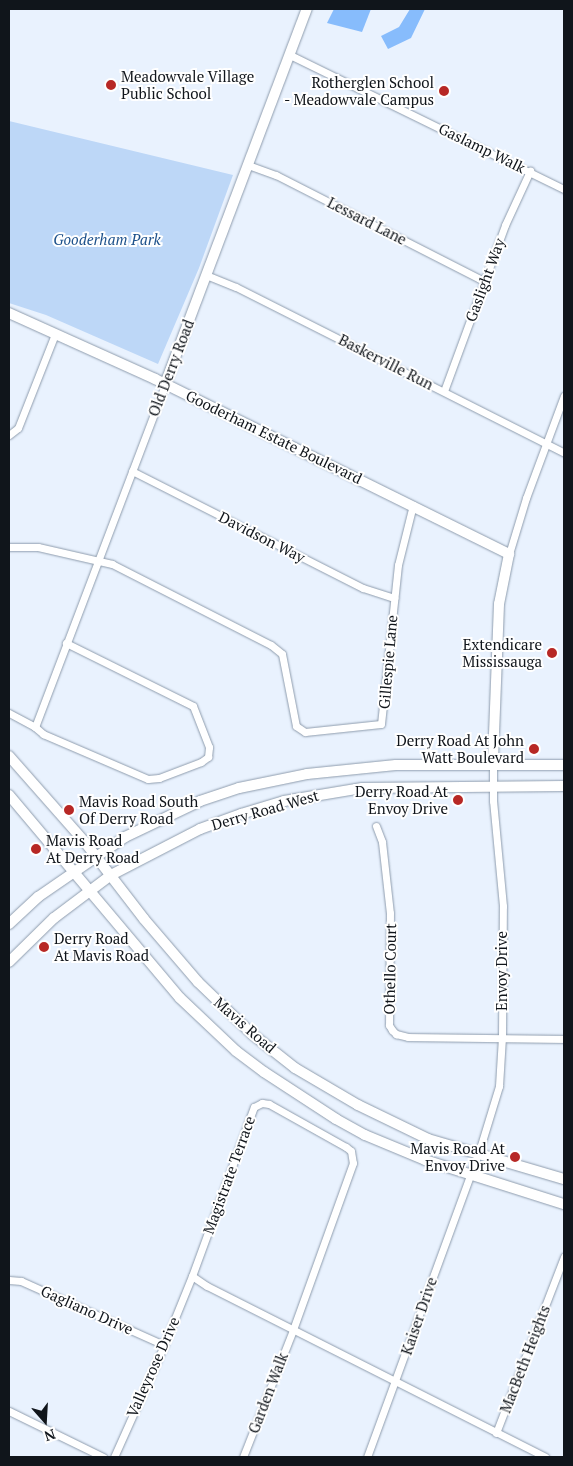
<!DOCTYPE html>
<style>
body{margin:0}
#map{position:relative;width:573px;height:1466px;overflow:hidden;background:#e9f2fe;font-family:"PT Serif",serif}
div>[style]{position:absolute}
.green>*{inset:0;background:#bdd7f7}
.forest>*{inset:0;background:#87bcfc}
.roads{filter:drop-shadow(0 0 1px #8e9cad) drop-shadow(0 0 1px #8e9cad)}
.street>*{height:7px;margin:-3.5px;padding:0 3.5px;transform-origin:3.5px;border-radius:3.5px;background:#fff}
.secondary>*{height:10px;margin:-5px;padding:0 5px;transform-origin:5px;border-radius:5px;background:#fff}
.dots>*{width:14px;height:14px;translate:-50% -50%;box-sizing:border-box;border:2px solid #fff;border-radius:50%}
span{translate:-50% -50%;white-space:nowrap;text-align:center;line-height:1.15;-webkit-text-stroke:4px #fff;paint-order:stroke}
.poi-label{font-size:15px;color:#10151b}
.left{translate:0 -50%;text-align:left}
.right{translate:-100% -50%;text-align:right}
.street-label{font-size:15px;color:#10151b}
.park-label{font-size:15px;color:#1d518b;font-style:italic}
.frame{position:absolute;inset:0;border:10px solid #10151b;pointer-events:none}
.north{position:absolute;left:20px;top:1396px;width:50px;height:50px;-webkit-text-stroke:4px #fff;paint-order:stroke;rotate:161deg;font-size:14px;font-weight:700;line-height:20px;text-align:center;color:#10151b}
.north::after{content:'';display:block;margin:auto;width:18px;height:22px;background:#10151b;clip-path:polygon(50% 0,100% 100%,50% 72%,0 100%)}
</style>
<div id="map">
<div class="green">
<i style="clip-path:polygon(9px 121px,233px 175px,199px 268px,158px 364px,46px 315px,9px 303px)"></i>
</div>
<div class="forest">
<i style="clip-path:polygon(334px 9px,371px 9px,362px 32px,327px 23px)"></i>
<i style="clip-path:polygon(410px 9px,425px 9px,411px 38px,388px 49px,381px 36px,399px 27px)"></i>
</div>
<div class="roads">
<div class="street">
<i style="left:290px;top:55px;width:305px;rotate:26.1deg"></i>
<i style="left:248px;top:165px;width:30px;rotate:20deg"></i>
<i style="left:276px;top:175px;width:233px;rotate:27deg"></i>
<i style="left:206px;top:275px;width:32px;rotate:22deg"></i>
<i style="left:236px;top:287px;width:368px;rotate:26.8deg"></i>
<i style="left:444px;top:391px;width:177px;rotate:-69.8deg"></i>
<i style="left:505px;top:225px;width:60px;rotate:-65.2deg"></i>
<i style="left:9px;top:435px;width:11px;rotate:-38deg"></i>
<i style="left:18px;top:428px;width:101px;rotate:-68.5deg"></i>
<i style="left:132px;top:471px;width:259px;rotate:26.9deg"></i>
<i style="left:363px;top:588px;width:33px;rotate:18deg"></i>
<i style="left:9px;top:547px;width:29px"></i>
<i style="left:38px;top:547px;width:76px;rotate:12.9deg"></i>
<i style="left:112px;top:564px;width:178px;rotate:27deg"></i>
<i style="left:271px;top:645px;width:14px;rotate:39deg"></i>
<i style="left:282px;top:654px;width:73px;rotate:79deg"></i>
<i style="left:296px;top:726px;width:11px;rotate:34deg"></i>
<i style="left:305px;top:732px;width:76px;rotate:-6deg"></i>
<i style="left:381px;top:724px;width:160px;rotate:-83.9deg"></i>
<i style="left:398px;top:565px;width:62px;rotate:-76deg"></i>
<i style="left:509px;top:554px;width:59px;rotate:-73.1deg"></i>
<i style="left:526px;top:498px;width:109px;rotate:-69.6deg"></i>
<i style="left:9px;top:713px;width:30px;rotate:28deg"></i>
<i style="left:35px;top:727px;width:11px;rotate:41deg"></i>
<i style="left:43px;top:734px;width:114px;rotate:23.2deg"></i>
<i style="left:148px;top:779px;width:11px;rotate:-5deg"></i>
<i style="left:159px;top:778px;width:45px;rotate:-20.9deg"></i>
<i style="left:201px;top:762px;width:9px;rotate:-36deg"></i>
<i style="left:208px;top:757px;width:10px;rotate:-84deg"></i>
<i style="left:209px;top:747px;width:44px;rotate:-111.3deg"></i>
<i style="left:193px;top:706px;width:142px;rotate:-153.6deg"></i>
<i style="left:35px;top:727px;width:367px;rotate:-69.2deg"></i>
<i style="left:376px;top:826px;width:17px;rotate:69deg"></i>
<i style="left:382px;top:842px;width:71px;rotate:83.6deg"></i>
<i style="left:390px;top:913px;width:112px;rotate:90.5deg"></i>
<i style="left:389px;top:1025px;width:6px;rotate:59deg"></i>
<i style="left:392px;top:1030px;width:6px;rotate:45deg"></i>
<i style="left:396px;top:1034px;width:12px;rotate:14deg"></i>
<i style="left:408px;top:1037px;width:156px;rotate:0.7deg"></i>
<i style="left:192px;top:1276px;width:18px;rotate:34deg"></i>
<i style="left:207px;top:1286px;width:379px;rotate:26.8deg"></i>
<i style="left:9px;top:1280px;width:12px;rotate:5deg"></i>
<i style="left:21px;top:1281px;width:157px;rotate:24.1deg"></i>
<i style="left:9px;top:1411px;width:105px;rotate:26.1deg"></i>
<i style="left:496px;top:1433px;width:189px;rotate:-68.9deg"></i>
<i style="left:114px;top:1457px;width:123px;rotate:-65.9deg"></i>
<i style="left:164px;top:1345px;width:74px;rotate:-67.9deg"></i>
<i style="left:192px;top:1276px;width:180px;rotate:-69.9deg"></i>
<i style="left:254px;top:1107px;width:9px;rotate:-27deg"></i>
<i style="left:262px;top:1103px;width:7px;rotate:8deg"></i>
<i style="left:269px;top:1104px;width:88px;rotate:29.2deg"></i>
<i style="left:346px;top:1147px;width:6px;rotate:39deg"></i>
<i style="left:351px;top:1151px;width:12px;rotate:81deg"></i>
<i style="left:353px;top:1163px;width:177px;rotate:109.8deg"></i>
<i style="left:293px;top:1330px;width:136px;rotate:111.5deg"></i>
<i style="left:367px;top:1457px;width:332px;rotate:-69.9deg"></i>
<i style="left:481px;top:1145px;width:62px;rotate:-73deg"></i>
<i style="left:499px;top:1086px;width:49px;rotate:-86.5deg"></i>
<i style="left:502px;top:1037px;width:131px;rotate:-89.6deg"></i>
<i style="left:503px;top:906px;width:105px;rotate:-95.4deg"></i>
<i style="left:493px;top:801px;width:38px;rotate:-90deg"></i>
</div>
<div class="secondary">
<i style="left:9px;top:313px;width:160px;rotate:24.3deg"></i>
<i style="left:155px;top:379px;width:395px;rotate:26.3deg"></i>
<i style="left:509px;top:554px;width:51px;rotate:101.3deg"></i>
<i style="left:499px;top:604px;width:159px;rotate:92.2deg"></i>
<i style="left:165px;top:384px;width:401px;rotate:-69.3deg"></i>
<i style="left:9px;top:756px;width:113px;rotate:48.6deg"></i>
<i style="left:84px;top:841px;width:98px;rotate:52.4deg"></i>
<i style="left:144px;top:919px;width:83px;rotate:49.4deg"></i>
<i style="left:198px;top:982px;width:75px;rotate:43.9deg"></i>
<i style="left:252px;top:1034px;width:55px;rotate:38.3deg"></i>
<i style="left:295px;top:1068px;width:73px;rotate:30.4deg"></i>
<i style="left:358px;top:1105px;width:78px;rotate:25.9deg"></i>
<i style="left:428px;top:1139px;width:142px;rotate:16.4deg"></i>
<i style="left:9px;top:795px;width:265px;rotate:49.9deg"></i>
<i style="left:180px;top:998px;width:77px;rotate:43.4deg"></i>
<i style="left:236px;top:1051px;width:35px;rotate:37deg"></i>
<i style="left:264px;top:1072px;width:86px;rotate:33.1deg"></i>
<i style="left:336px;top:1119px;width:33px;rotate:29deg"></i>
<i style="left:365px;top:1135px;width:65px;rotate:22.6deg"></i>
<i style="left:425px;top:1160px;width:146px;rotate:17.6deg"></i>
<i style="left:9px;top:924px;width:40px;rotate:-43deg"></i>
<i style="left:38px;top:897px;width:106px;rotate:-34.6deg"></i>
<i style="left:125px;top:837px;width:83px;rotate:-25.6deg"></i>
<i style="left:200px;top:801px;width:41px;rotate:-18.4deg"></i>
<i style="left:239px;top:788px;width:69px;rotate:-11.6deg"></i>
<i style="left:307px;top:774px;width:89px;rotate:-5.8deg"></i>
<i style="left:396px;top:765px;width:168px"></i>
<i style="left:9px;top:962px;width:63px;rotate:-44.4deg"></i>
<i style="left:54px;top:918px;width:71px;rotate:-37deg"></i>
<i style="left:111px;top:875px;width:100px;rotate:-27.3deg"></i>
<i style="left:200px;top:829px;width:44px;rotate:-20.1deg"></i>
<i style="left:241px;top:814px;width:45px;rotate:-16.8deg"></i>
<i style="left:284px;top:801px;width:79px;rotate:-9.5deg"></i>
<i style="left:362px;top:788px;width:202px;rotate:-0.6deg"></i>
</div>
</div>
<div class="dots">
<i style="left:111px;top:85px;background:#b72825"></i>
<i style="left:444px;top:91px;background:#b72825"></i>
<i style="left:552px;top:653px;background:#b72825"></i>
<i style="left:534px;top:749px;background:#b72825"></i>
<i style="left:458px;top:800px;background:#b72825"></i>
<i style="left:69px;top:810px;background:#b72825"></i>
<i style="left:36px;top:849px;background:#b72825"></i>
<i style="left:44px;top:947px;background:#b72825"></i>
<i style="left:515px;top:1157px;background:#b72825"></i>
</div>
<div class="poi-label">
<span class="left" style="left:121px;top:85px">Meadowvale Village<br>Public School</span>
<span class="right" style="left:434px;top:91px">Rotherglen School<br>- Meadowvale Campus</span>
<span class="right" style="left:542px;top:653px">Extendicare<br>Mississauga</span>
<span class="right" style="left:524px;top:749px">Derry Road At John<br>Watt Boulevard</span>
<span class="right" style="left:448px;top:800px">Derry Road At<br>Envoy Drive</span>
<span class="left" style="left:79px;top:810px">Mavis Road South<br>Of Derry Road</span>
<span class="left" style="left:46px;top:849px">Mavis Road<br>At Derry Road</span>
<span class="left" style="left:54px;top:947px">Derry Road<br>At Mavis Road</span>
<span class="right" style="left:505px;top:1157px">Mavis Road At<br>Envoy Drive</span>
</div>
<div class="street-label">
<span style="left:482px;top:148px;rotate:26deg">Gaslamp Walk</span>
<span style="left:367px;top:221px;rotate:27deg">Lessard Lane</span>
<span style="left:485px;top:280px;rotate:-70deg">Gaslight Way</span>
<span style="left:386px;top:362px;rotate:27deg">Baskerville Run</span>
<span style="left:171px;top:368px;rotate:-69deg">Old Derry Road</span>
<span style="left:274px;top:437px;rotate:26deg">Gooderham Estate Boulevard</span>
<span style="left:262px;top:537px;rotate:27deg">Davidson Way</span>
<span style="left:388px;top:662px;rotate:-85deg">Gillespie Lane</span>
<span style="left:265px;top:810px;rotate:-16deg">Derry Road West</span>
<span style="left:390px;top:969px;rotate:-89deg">Othello Court</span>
<span style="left:502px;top:971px;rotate:-90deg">Envoy Drive</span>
<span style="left:245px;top:1025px;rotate:41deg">Mavis Road</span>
<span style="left:229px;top:1175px;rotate:-70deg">Magistrate Terrace</span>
<span style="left:87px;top:1310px;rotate:24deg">Gagliano Drive</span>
<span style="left:419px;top:1316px;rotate:-71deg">Kaiser Drive</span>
<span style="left:525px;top:1359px;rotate:-69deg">MacBeth Heights</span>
<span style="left:153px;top:1367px;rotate:-66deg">Valleyrose Drive</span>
<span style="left:268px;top:1393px;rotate:-69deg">Garden Walk</span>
</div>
<div class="park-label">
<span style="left:107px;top:240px">Gooderham Park</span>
</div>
<div class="frame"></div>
<div class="north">N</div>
</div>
